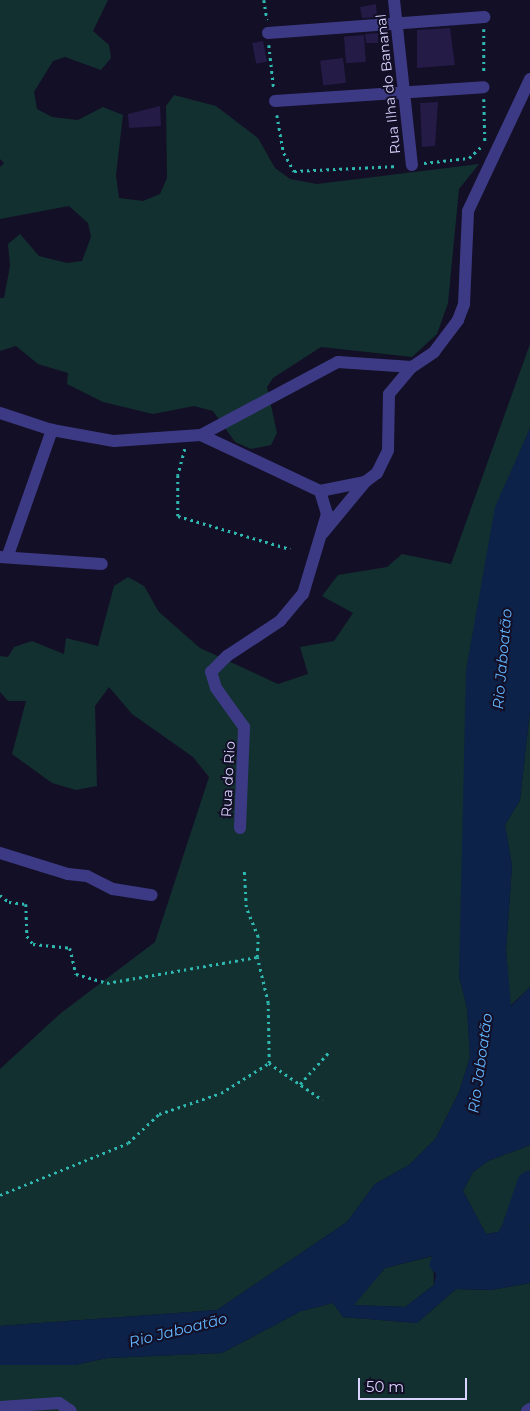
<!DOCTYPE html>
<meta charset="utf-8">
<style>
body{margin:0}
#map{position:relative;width:530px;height:1411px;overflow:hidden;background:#130f26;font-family:Montserrat,sans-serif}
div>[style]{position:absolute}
.green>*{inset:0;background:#12302f}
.water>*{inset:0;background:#0c2248}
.river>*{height:26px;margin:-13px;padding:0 13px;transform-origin:13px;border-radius:13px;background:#0c2248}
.building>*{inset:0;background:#241b47;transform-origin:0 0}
.path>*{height:2.5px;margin-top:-1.25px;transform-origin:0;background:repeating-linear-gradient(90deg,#2fb8b0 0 2.5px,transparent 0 6.5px)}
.street>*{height:12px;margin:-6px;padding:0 6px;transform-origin:6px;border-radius:6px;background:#3d3a85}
span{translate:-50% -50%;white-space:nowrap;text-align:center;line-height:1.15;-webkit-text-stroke:4px #130f26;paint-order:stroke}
.street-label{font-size:14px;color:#d9d4ff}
.water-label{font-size:15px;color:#62b6ff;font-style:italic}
.scale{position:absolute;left:358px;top:1378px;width:109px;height:22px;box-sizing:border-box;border:2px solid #d9d4ff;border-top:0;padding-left:6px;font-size:15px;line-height:18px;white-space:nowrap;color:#d9d4ff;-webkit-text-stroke:4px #130f26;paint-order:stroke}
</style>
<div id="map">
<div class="green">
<i style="clip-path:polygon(0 0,108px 0,93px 31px,109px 45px,111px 58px,101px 70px,65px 57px,53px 61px,34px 92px,37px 109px,52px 117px,78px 120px,103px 107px,123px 115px,116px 175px,119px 198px,143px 201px,160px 194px,167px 178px,166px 106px,174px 95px,216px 106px,258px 138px,275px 168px,290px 179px,317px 184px,479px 164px,459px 189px,448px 303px,437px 334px,412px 357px,321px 347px,273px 378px,267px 387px,277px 433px,271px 445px,251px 449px,235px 442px,213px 411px,194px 406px,153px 414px,103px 402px,67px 384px,68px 373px,38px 364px,16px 346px,0 351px,0 298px,4px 298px,10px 266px,8px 244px,20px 234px,39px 256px,67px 263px,82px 261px,91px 237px,88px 223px,69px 206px,0 219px,0 167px,4px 163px,0 159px)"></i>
<i style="clip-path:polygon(530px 344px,530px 428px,514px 467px,459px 976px,467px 1008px,470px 1057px,459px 1092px,436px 1138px,409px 1165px,375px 1184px,347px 1222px,217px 1310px,0 1326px,0 1069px,61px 1013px,155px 942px,209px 777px,193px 757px,132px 714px,109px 687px,95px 706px,97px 786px,76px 790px,52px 783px,12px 754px,26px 701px,8px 701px,0 692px,0 656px,8px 657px,14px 647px,32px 641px,64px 654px,66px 638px,98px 646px,114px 586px,128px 577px,144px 586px,159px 612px,200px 648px,278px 684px,308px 674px,300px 647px,334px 641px,353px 613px,322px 596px,338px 575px,387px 567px,402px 554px,451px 564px)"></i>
<i style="clip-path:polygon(530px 710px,530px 987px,510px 1006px,506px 950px,512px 866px,505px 825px,520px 800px)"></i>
<i style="clip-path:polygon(530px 1145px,530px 1227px,486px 1234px,463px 1191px,473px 1172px,488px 1161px)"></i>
<i style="clip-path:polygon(433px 1256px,434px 1285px,405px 1307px,353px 1305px,385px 1268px)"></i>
<i style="clip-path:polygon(530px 1283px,530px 1411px,0 1411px,0 1365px,75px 1365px,107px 1358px,222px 1353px,301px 1311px,333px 1303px,343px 1317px,417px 1323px,456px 1289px,491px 1290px)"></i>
</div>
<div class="water">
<i style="clip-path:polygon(evenodd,530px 428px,530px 710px,520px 800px,505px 825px,512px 866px,506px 950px,511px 1006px,530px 987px,530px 1145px,488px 1161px,473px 1172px,463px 1191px,486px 1234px,530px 1227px,530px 1283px,491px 1290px,456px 1289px,417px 1323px,343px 1317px,333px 1303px,301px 1311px,222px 1353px,107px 1358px,75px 1365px,0 1365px,0 1326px,217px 1310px,347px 1222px,375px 1184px,409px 1165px,436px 1138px,459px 1092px,470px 1057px,467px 1008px,459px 976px,466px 670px,495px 507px,530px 428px,432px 1256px,429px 1266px,436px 1274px,434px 1285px,405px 1307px,354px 1305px,385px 1268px,432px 1256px)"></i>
</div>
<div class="river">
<i style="left:489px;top:1253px;width:18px;rotate:-27deg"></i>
<i style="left:505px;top:1245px;width:14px;rotate:-56deg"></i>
<i style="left:513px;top:1233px;width:52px;rotate:-70.9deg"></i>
</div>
<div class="building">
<i style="clip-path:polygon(376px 4px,377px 17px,362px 18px,360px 7px)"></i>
<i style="clip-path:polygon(450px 28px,455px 65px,417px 68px,417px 30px)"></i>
<i style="clip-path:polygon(378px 33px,378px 43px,366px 43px,365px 34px)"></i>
<i style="left:364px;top:35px;width:27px;height:20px;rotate:86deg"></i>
<i style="left:263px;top:41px;width:21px;height:11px;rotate:79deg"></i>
<i style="left:343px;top:58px;width:25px;height:23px;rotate:83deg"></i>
<i style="clip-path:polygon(438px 102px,435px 146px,422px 147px,420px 103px)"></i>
<i style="clip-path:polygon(160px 106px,161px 126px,129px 128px,128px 114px)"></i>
</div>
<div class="path">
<i style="left:264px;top:0;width:20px;rotate:81deg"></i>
<i style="left:484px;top:29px;width:44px;rotate:90deg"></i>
<i style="left:269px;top:45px;width:45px;rotate:83.7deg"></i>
<i style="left:484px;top:99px;width:42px;rotate:88.6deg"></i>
<i style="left:277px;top:115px;width:39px;rotate:80deg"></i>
<i style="left:284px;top:153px;width:21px;rotate:61deg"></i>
<i style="left:294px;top:171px;width:104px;rotate:-2.8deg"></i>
<i style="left:424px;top:163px;width:45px;rotate:-6.3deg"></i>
<i style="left:469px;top:158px;width:18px;rotate:-43deg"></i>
<i style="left:185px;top:449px;width:27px;rotate:105deg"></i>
<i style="left:178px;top:475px;width:41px;rotate:90deg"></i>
<i style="left:178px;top:516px;width:117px;rotate:16.4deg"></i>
<i style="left:0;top:895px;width:11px;rotate:38deg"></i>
<i style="left:9px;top:902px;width:17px;rotate:7deg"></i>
<i style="left:26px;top:904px;width:32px;rotate:88deg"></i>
<i style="left:27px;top:936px;width:10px;rotate:53deg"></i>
<i style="left:33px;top:944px;width:37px;rotate:6deg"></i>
<i style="left:70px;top:948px;width:27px;rotate:77deg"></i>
<i style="left:76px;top:974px;width:32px;rotate:16deg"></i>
<i style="left:107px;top:983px;width:152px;rotate:-9.8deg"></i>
<i style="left:257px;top:957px;width:20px;rotate:-87deg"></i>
<i style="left:258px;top:937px;width:32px;rotate:-112deg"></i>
<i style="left:246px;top:907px;width:39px;rotate:-93deg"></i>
<i style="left:269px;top:1063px;width:65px;rotate:34.4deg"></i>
<i style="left:300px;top:1084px;width:43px;rotate:-47.8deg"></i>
<i style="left:0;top:1195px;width:138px;rotate:-22.1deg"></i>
<i style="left:128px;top:1143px;width:42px;rotate:-43.1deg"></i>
<i style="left:159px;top:1114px;width:65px;rotate:-18.7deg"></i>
<i style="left:221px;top:1093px;width:57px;rotate:-32deg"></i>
<i style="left:269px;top:1063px;width:60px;rotate:-91deg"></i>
<i style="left:268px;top:1003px;width:47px;rotate:-103.4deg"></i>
</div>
<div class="street">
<i style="left:394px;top:0;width:166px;rotate:83.8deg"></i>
<i style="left:268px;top:33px;width:217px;rotate:-4.2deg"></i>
<i style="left:275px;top:101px;width:209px;rotate:-3.8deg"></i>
<i style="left:0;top:413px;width:55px;rotate:18.1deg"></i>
<i style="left:52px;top:430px;width:63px;rotate:10.1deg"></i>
<i style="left:114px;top:441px;width:87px;rotate:-3.9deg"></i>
<i style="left:201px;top:435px;width:155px;rotate:-28.1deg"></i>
<i style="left:338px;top:362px;width:74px;rotate:3.9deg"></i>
<i style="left:201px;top:435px;width:132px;rotate:25.2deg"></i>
<i style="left:320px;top:491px;width:46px;rotate:-11.3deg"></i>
<i style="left:365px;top:482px;width:15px;rotate:-37deg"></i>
<i style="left:377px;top:473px;width:25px;rotate:-64deg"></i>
<i style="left:388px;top:450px;width:56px;rotate:-89deg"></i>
<i style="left:389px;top:394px;width:35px;rotate:-50deg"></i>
<i style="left:412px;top:367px;width:27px;rotate:-34deg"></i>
<i style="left:434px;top:352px;width:40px;rotate:-53deg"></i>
<i style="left:458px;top:320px;width:17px;rotate:-69deg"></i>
<i style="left:464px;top:304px;width:93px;rotate:-87.5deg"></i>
<i style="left:468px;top:211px;width:146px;rotate:-64.8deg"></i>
<i style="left:323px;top:533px;width:66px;rotate:-50.5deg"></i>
<i style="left:8px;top:555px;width:133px;rotate:-70.6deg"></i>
<i style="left:0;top:557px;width:102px;rotate:3.9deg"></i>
<i style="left:240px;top:828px;width:101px;rotate:-87.7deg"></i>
<i style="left:244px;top:727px;width:48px;rotate:-125.7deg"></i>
<i style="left:216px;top:688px;width:17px;rotate:-107deg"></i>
<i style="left:211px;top:672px;width:23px;rotate:-45deg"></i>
<i style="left:227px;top:656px;width:64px;rotate:-33.4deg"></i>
<i style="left:280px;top:621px;width:35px;rotate:-50deg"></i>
<i style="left:303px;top:594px;width:84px;rotate:-73.3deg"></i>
<i style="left:327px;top:514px;width:24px;rotate:-107deg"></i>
<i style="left:0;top:853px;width:71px;rotate:17.2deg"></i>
<i style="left:68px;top:874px;width:19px;rotate:6deg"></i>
<i style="left:87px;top:876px;width:29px;rotate:27deg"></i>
<i style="left:113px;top:889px;width:39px;rotate:9deg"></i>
<i style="left:0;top:1407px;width:59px;rotate:-3.9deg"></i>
<i style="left:59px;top:1403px;width:14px;rotate:34deg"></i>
<i style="left:527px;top:1411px;width:4px;rotate:-34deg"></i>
</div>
<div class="street-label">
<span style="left:388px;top:84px;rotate:-96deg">Rua Ilha do Bananal</span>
<span style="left:228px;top:779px;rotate:-87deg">Rua do Rio</span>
</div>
<div class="water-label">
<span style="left:502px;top:659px;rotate:-85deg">Rio Jaboatão</span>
<span style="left:480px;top:1063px;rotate:-82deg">Rio Jaboatão</span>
<span style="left:178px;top:1330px;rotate:-14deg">Rio Jaboatão</span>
</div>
<div class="scale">50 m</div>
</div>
